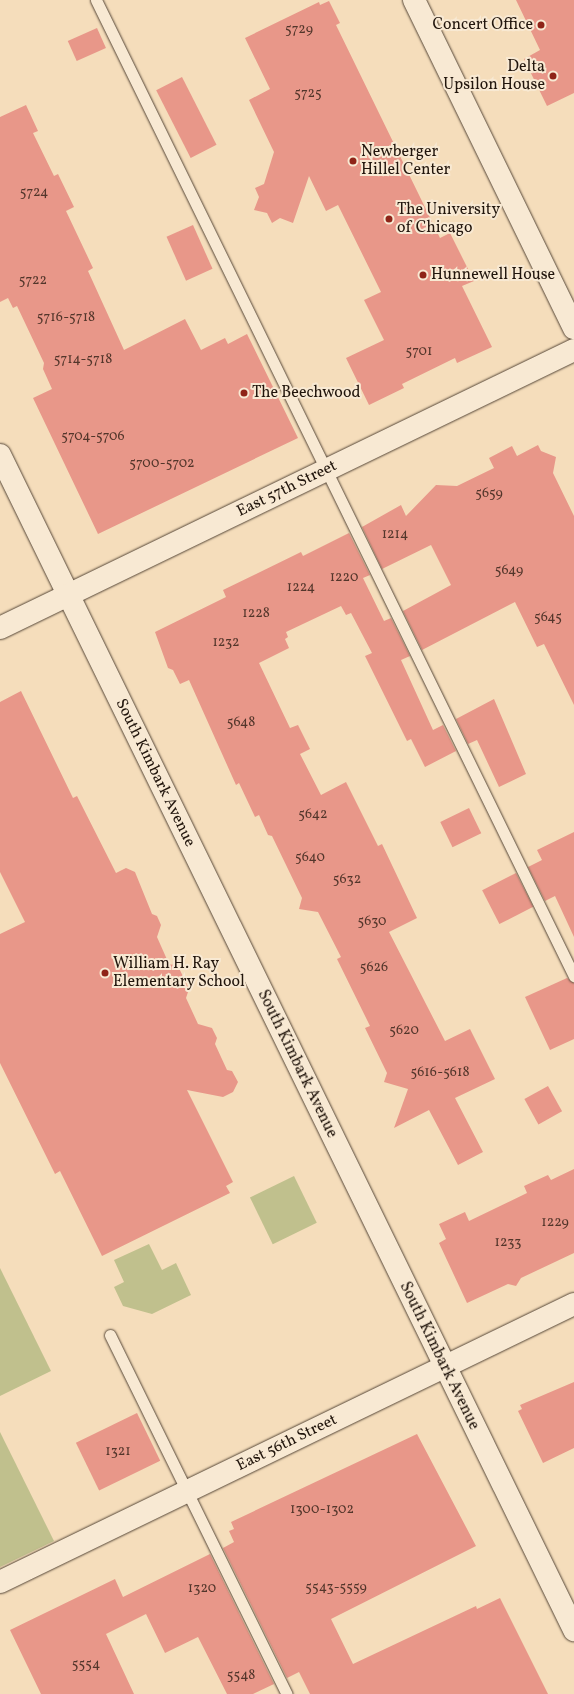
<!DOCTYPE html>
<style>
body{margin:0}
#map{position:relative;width:574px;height:1694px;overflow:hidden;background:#f5ddbb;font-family:Vollkorn,serif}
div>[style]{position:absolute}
.green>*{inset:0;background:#c0c08d;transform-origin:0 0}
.building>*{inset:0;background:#e89789;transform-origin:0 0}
.roads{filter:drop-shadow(0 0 1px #564738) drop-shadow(0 0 1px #564738)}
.lane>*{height:11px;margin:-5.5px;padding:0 5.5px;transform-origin:5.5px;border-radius:5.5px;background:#f8e9d3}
.street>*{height:22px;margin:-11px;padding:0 11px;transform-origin:11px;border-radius:11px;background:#f8e9d3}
.secondary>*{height:22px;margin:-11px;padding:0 11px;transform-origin:11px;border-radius:11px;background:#f8e9d3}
.dots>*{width:11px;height:11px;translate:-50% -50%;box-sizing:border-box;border:2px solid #f8e9d3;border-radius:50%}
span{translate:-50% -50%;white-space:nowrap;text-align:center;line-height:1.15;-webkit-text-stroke:4px #f8e9d3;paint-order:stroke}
.number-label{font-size:14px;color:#53362b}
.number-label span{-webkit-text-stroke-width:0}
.poi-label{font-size:16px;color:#21150c}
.right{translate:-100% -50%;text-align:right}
.left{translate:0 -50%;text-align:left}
.street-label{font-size:16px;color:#21150c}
</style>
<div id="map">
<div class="green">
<i style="left:294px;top:1176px;width:52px;height:49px;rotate:64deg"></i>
<i style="clip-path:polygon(149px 1244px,162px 1270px,176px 1263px,191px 1295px,152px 1314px,123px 1306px,114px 1287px,124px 1282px,114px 1260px)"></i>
<i style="clip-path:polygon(0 1268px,51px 1371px,0 1396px)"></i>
<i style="clip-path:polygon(0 1432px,54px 1541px,0 1567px)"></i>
</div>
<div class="building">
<i style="clip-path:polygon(516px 0,574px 0,574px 93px,547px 106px,524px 59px,540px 50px)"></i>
<i style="clip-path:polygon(329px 1px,340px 23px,336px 25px,440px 238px,450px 233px,474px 281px,462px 286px,492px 347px,457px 363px,455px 358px,402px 384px,404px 388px,369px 405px,346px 358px,384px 340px,364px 300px,381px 292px,338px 205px,326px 211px,309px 176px,293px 223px,280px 218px,272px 223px,267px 213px,254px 210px,259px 197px,255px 188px,264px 184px,274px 152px,249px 100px,270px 89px,245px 38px,319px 2px,320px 5px)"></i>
<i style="left:97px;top:28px;width:22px;height:32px;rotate:66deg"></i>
<i style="left:182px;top:77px;width:76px;height:29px;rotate:63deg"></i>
<i style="clip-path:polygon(26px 105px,38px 131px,33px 133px,54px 176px,58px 174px,74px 207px,66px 211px,93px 268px,88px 271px,124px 350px,185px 319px,201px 350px,225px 338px,228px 344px,247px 334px,298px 438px,98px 534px,33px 398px,52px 389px,43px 369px,44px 363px,17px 306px,13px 308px,8px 298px,0 302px,0 117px)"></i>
<i style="left:193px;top:225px;width:48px;height:29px;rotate:66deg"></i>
<i style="clip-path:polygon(538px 445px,541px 451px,556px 457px,553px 473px,574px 516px,574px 705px,544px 644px,537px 647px,515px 602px,422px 650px,403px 611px,451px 585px,431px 545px,382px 569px,362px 527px,401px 505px,406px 516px,436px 485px,457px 486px,494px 468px,489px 458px,512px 446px,517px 456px)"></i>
<i style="clip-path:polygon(349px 533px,370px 575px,363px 578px,384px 621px,391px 618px,410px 656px,401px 660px,433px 730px,443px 725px,456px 751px,425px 767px,411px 739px,407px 741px,365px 656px,372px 653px,351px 613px,346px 615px,341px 606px,286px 632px,288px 637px,285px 639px,289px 648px,259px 663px,290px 728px,298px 725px,310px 749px,300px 754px,321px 795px,346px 782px,378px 846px,382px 844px,417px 918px,389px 932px,445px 1041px,470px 1029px,495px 1079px,455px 1098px,483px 1152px,458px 1165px,429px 1110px,394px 1128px,408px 1089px,384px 1082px,387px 1073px,365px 1028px,370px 1026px,337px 959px,341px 957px,318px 912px,299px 909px,302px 898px,272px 836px,268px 835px,259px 815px,255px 817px,239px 783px,236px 785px,189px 680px,180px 684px,173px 670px,168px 668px,155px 632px,226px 597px,223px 590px,301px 552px,303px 556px)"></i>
<i style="clip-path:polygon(21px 691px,73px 798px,77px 796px,116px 873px,126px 868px,135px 872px,152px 914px,157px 916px,161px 925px,157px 937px,169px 964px,178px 966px,189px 989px,186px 998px,198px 1024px,212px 1028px,217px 1038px,215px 1044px,227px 1070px,232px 1071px,238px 1082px,233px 1092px,223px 1097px,187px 1090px,233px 1182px,226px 1186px,230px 1193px,102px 1256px,60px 1171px,55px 1174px,0 1063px,0 934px,25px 922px,0 872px,0 702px)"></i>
<i style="clip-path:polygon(494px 699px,526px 774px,499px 787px,477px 740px,468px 744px,456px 719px)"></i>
<i style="left:469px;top:808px;width:28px;height:32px;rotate:64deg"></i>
<i style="clip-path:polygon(574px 832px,574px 937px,555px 896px,545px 901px,528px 867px,542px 860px,537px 850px)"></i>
<i style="left:516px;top:873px;width:38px;height:38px;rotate:63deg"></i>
<i style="clip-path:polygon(567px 978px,574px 983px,574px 1039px,550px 1050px,525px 997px)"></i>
<i style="left:548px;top:1086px;width:29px;height:27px;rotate:61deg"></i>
<i style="clip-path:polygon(574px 1169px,574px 1253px,521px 1278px,516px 1286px,508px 1284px,467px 1303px,439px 1243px,446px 1239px,439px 1224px,465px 1212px,469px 1221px,527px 1193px,524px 1186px,548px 1175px,551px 1180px)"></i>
<i style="clip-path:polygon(574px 1382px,574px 1448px,543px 1463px,518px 1411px,522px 1409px,520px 1405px)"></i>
<i style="left:137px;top:1413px;width:53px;height:68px;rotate:64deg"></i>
<i style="clip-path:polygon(417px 1434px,476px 1546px,331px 1619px,353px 1664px,476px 1606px,477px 1609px,500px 1598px,548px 1694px,310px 1694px,299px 1672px,287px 1678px,223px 1548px,234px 1542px,229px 1531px,234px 1529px,231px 1522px)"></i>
<i style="clip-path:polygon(210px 1554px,274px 1684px,253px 1694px,227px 1694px,198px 1637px,165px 1653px,146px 1614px,106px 1634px,134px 1694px,41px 1694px,10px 1630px,115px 1579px,123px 1597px)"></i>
</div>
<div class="roads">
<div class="lane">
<i style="left:96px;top:0;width:1087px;rotate:63.91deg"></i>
<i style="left:110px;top:1335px;width:400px;rotate:63.8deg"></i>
</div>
<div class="street">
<i style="left:0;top:455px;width:1308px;rotate:63.96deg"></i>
<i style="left:0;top:1582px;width:638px;rotate:-25.84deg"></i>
</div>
<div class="secondary">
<i style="left:414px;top:0;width:365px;rotate:64deg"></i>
<i style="left:0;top:628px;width:638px;rotate:-25.84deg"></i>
</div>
</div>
<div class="dots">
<i style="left:541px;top:25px;background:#8f2418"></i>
<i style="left:553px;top:76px;background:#8f2418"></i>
<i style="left:353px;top:161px;background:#8f2418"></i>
<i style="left:389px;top:219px;background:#8f2418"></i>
<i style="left:423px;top:275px;background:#8f2418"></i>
<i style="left:244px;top:393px;background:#8f2418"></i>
<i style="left:105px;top:973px;background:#8f2418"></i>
</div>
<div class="number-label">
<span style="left:299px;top:30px">5729</span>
<span style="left:308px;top:94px">5725</span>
<span style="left:34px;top:193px">5724</span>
<span style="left:33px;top:281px">5722</span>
<span style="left:66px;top:318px">5716-5718</span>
<span style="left:419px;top:352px">5701</span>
<span style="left:83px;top:360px">5714-5718</span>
<span style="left:93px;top:437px">5704-5706</span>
<span style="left:162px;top:464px">5700-5702</span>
<span style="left:489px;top:494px">5659</span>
<span style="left:395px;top:535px">1214</span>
<span style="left:509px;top:571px">5649</span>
<span style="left:344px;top:578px">1220</span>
<span style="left:301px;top:588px">1224</span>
<span style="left:256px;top:614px">1228</span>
<span style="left:548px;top:618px">5645</span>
<span style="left:226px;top:643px">1232</span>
<span style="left:241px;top:723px">5648</span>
<span style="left:313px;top:815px">5642</span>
<span style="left:310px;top:858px">5640</span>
<span style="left:347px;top:880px">5632</span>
<span style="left:372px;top:922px">5630</span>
<span style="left:374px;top:968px">5626</span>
<span style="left:404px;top:1031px">5620</span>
<span style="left:440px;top:1073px">5616-5618</span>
<span style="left:555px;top:1223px">1229</span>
<span style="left:508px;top:1243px">1233</span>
<span style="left:118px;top:1452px">1321</span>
<span style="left:322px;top:1510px">1300-1302</span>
<span style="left:336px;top:1588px">5543-5559</span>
<span style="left:202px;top:1589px">1320</span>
<span style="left:86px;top:1665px">5554</span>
<span style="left:241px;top:1676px">5548</span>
</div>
<div class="poi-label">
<span class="right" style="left:533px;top:25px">Concert Office</span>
<span class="right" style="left:545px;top:76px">Delta<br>Upsilon House</span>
<span class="left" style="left:361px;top:161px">Newberger<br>Hillel Center</span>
<span class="left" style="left:397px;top:219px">The University<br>of Chicago</span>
<span class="left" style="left:431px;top:275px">Hunnewell House</span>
<span class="left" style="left:252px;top:393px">The Beechwood</span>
<span class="left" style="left:113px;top:973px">William H. Ray<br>Elementary School</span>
</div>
<div class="street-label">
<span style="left:287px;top:489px;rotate:-26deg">East 57th Street</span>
<span style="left:155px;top:773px;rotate:64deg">South Kimbark Avenue</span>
<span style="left:297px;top:1064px;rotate:64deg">South Kimbark Avenue</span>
<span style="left:439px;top:1356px;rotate:64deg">South Kimbark Avenue</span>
<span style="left:287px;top:1443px;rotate:-26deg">East 56th Street</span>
</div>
</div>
